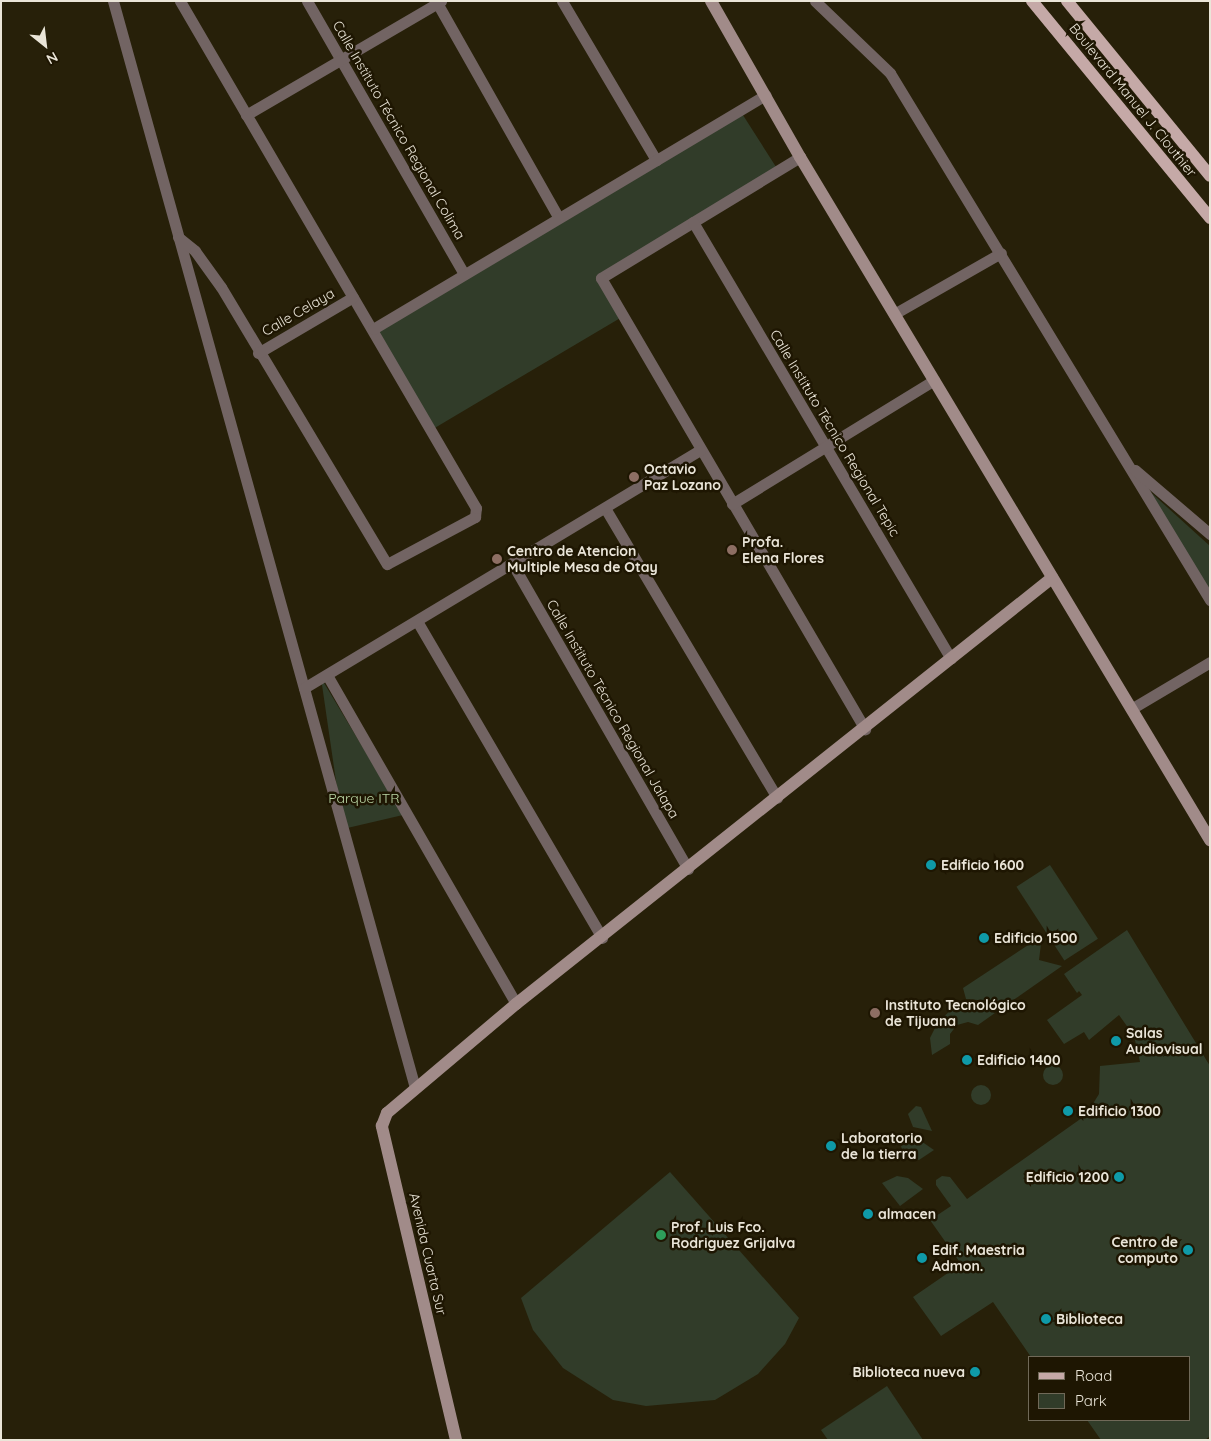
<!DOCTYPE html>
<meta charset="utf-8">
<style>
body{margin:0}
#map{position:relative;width:1211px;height:1441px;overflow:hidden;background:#272009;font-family:Quicksand,sans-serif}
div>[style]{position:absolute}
.green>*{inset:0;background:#313c29;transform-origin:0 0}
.round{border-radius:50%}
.street>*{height:11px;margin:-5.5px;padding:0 5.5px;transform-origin:5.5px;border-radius:5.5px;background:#726463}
.secondary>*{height:12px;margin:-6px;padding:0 6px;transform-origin:6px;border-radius:6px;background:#a18b89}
.primary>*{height:12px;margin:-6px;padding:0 6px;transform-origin:6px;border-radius:6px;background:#c5a9a7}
.dots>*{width:14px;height:14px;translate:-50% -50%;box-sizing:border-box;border:2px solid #1e1602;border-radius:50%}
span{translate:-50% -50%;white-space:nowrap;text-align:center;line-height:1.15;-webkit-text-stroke:5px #1e1602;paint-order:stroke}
.street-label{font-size:14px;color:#eae5d8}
.poi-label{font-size:14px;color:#eae5d8;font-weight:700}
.left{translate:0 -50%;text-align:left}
.right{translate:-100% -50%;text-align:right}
.park-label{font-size:14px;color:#bbd7a6}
.frame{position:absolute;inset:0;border:2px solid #eae5d8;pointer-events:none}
.legend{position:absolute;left:1028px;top:1356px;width:162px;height:65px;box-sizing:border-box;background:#1e1602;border:1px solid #706958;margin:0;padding:6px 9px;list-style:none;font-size:15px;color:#eae5d8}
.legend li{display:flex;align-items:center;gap:10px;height:25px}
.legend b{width:25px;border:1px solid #706958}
.north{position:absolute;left:20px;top:20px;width:50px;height:50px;-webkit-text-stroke:4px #1e1602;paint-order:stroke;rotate:151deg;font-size:14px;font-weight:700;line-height:20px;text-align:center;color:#eae5d8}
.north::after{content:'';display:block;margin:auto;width:18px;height:22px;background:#eae5d8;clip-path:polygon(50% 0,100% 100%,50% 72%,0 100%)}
</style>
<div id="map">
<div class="green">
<i style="clip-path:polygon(741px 112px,778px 170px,598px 276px,622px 317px,433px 429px,374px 329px)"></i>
<i style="clip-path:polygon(1146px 488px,1210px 546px,1210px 592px)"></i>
<i style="clip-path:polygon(321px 678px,362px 746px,403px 815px,343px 829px)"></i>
<i style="left:1050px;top:865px;width:88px;height:40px;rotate:57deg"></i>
<i style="clip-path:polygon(1127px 930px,1210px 1066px,1210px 1436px,1205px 1440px,1101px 1440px,1087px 1420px,1190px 1420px,1190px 1357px,1031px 1357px,993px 1302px,941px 1336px,913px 1297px,961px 1264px,930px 1220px,951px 1206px,936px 1185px,936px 1180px,942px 1176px,950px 1177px,967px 1199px,1086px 1115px,1099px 1094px,1100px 1066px,1140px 1062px,1134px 1036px,1119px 1015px,1089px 1040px,1084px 1032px,1064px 1044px,1047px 1020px,1082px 995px,1079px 991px,1077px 993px,1064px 974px)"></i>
<i style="clip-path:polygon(1042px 936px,1039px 960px,1062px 966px,1002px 1008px,989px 1001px,966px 999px,963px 988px)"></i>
<i style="clip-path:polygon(974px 1004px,995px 1013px,978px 1025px,968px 1022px,957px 1025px,950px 1034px,950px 1044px,932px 1055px,930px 1038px,938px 1022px,952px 1009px)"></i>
<i class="round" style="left:1043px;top:1065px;width:20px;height:20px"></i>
<i class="round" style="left:971px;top:1085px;width:20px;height:20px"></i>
<i style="clip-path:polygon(916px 1106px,921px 1107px,932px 1131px,913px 1127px,908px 1114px)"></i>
<i style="clip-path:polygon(918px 1139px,934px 1150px,919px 1160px,904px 1157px,901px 1146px)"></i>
<i style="clip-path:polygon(670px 1172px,799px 1318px,785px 1344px,758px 1374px,715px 1400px,646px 1406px,613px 1400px,563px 1368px,533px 1330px,521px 1298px)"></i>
<i style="clip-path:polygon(897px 1176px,908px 1178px,923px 1189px,900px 1206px,882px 1183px)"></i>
<i style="clip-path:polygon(887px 1386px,923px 1440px,828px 1440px,821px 1430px)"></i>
</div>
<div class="street">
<i style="left:113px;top:1px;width:1128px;rotate:74.47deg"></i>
<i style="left:307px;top:1px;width:315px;rotate:60.1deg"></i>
<i style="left:436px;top:1px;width:248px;rotate:60.5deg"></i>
<i style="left:562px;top:1px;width:185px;rotate:59.4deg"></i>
<i style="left:815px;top:1px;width:104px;rotate:43.8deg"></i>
<i style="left:890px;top:73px;width:617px;rotate:58.73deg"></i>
<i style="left:246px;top:115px;width:226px;rotate:-30.3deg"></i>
<i style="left:800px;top:157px;width:233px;rotate:148.7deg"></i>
<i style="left:601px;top:278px;width:523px;rotate:59.66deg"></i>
<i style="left:693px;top:222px;width:507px;rotate:59.44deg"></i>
<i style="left:178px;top:237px;width:22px;rotate:39deg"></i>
<i style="left:195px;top:251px;width:44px;rotate:54.2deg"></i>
<i style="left:221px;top:287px;width:323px;rotate:59.1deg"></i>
<i style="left:387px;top:564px;width:100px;rotate:-28.1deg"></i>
<i style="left:475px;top:517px;width:9px;rotate:-84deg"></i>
<i style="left:476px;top:508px;width:587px;rotate:-120.28deg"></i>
<i style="left:894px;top:314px;width:123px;rotate:-29.7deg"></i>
<i style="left:373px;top:329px;width:457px;rotate:-30.8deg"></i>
<i style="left:258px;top:353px;width:110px;rotate:-30.5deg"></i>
<i style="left:1135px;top:470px;width:99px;rotate:40.5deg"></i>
<i style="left:732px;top:504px;width:237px;rotate:-31.5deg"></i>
<i style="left:605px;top:508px;width:337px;rotate:59.3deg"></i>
<i style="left:512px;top:563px;width:353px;rotate:60.1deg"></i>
<i style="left:417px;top:621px;width:367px;rotate:59.7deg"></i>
<i style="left:327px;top:675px;width:379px;rotate:60.1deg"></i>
<i style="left:304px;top:688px;width:462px;rotate:-31deg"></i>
<i style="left:1131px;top:709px;width:92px;rotate:-30.7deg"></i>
</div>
<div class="secondary">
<i style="left:711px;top:1px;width:180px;rotate:60.3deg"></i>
<i style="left:800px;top:157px;width:797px;rotate:59.02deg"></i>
<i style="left:456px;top:1440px;width:323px;rotate:-103.3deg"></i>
<i style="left:382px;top:1126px;width:14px;rotate:-69deg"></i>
<i style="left:387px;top:1113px;width:169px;rotate:-40.2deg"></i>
<i style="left:516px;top:1004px;width:685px;rotate:-38.48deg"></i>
</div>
<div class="primary">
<i style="left:1032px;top:1px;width:281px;rotate:50.6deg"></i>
<i style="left:1067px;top:1px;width:226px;rotate:50.7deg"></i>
</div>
<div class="dots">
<i style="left:634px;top:477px;background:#8d6e63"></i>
<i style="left:732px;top:550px;background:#8d6e63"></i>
<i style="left:497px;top:559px;background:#8d6e63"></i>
<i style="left:931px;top:865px;background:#0f9aa8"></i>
<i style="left:984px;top:938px;background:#0f9aa8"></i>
<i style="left:875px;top:1013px;background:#8d6e63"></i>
<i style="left:1116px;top:1041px;background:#0f9aa8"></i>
<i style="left:967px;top:1060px;background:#0f9aa8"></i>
<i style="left:1068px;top:1111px;background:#0f9aa8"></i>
<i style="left:831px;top:1146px;background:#0f9aa8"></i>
<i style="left:1119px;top:1177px;background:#0f9aa8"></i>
<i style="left:868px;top:1214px;background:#0f9aa8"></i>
<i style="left:661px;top:1235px;background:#2e9e5b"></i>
<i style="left:1188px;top:1250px;background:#0f9aa8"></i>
<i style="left:922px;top:1258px;background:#0f9aa8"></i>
<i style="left:1046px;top:1319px;background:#0f9aa8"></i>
<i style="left:975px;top:1372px;background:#0f9aa8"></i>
</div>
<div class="street-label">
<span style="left:1133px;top:100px;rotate:51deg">Boulevard Manuel J. Clouthier</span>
<span style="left:399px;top:130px;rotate:60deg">Calle Instituto Técnico Regional Colima</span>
<span style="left:298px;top:312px;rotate:-30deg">Calle Celaya</span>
<span style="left:835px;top:433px;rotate:59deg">Calle Instituto Técnico Regional Tepic</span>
<span style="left:613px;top:709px;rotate:60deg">Calle Instituto Técnico Regional Jalapa</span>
<span style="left:428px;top:1254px;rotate:77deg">Avenida Cuarta Sur</span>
</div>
<div class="poi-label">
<span class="left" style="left:644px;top:477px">Octavio<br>Paz Lozano</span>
<span class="left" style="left:742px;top:550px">Profa.<br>Elena Flores</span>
<span class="left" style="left:507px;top:559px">Centro de Atencion<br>Multiple Mesa de Otay</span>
<span class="left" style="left:941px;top:865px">Edificio 1600</span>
<span class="left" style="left:994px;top:938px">Edificio 1500</span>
<span class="left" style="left:885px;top:1013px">Instituto Tecnológico<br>de Tijuana</span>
<span class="left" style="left:1126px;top:1041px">Salas<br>Audiovisual</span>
<span class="left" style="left:977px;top:1060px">Edificio 1400</span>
<span class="left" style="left:1078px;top:1111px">Edificio 1300</span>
<span class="left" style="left:841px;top:1146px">Laboratorio<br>de la tierra</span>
<span class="right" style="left:1109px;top:1177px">Edificio 1200</span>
<span class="left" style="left:878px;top:1214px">almacen</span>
<span class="left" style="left:671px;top:1235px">Prof. Luis Fco.<br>Rodriguez Grijalva</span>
<span class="right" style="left:1178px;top:1250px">Centro de<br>computo</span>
<span class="left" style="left:932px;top:1258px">Edif. Maestria<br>Admon.</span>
<span class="left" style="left:1056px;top:1319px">Biblioteca</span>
<span class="right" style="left:965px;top:1372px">Biblioteca nueva</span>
</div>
<div class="park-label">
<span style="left:364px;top:798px">Parque ITR</span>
</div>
<div class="frame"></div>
<ul class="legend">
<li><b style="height:6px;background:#c5a9a7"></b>Road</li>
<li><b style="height:14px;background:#313c29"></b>Park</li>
</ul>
<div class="north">N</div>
</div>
